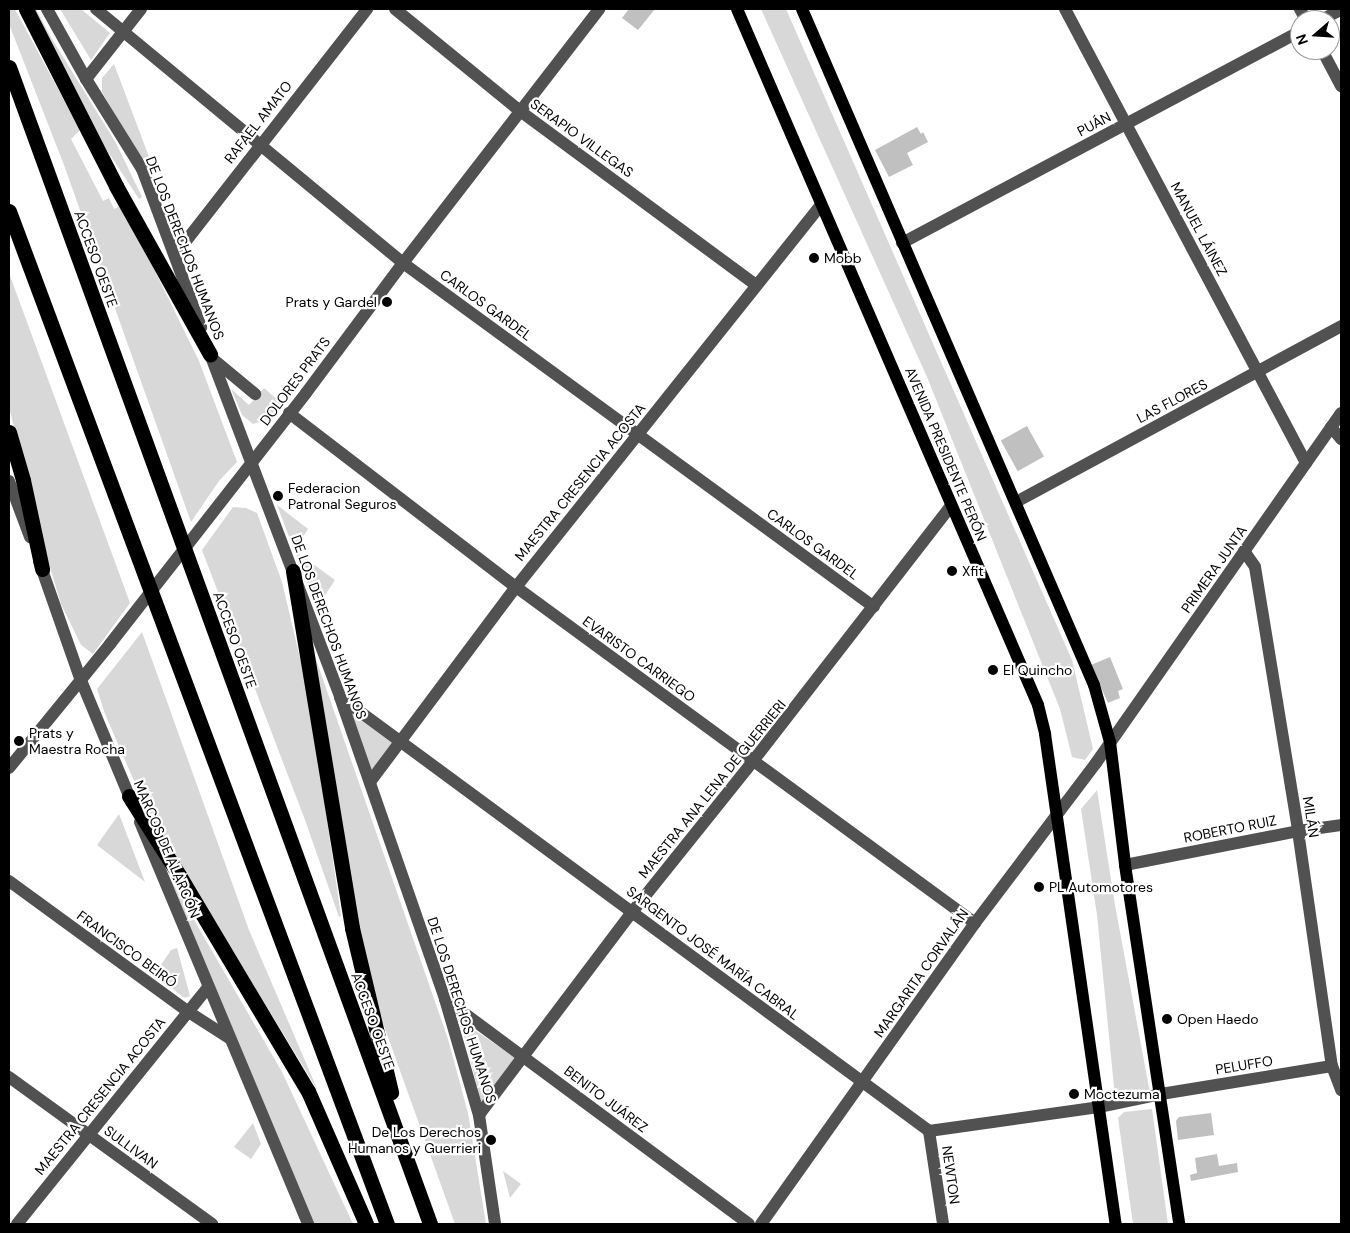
<!DOCTYPE html>
<meta charset="utf-8">
<style>
body{margin:0}
#map{position:relative;width:1350px;height:1233px;overflow:hidden;background:#fff;font-family:"DM Sans",sans-serif}
div>[style]{position:absolute}
.green>*{inset:0;background:#d8d8d8}
.building>*{inset:0;background:#c0c0c0;transform-origin:0 0}
.minor>*{height:12px;margin:-6px;padding:0 6px;transform-origin:6px;border-radius:6px;background:#515151}
.major>*{height:12px;margin:-6px;padding:0 6px;transform-origin:6px;border-radius:6px;background:#000}
.highway>*{height:15px;margin:-7.5px;padding:0 7.5px;transform-origin:7.5px;border-radius:7.5px;background:#000}
.dots>*{width:14px;height:14px;translate:-50% -50%;box-sizing:border-box;border:2px solid #fff;border-radius:50%}
span{translate:-50% -50%;white-space:nowrap;text-align:center;line-height:1.15;-webkit-text-stroke:4.5px #fff;paint-order:stroke}
.street-label{font-size:14px;color:#000}
.poi-label{font-size:14px;color:#000}
.left{translate:0 -50%;text-align:left}
.right{translate:-100% -50%;text-align:right}
.frame{position:absolute;inset:0;border:10px solid #000;pointer-events:none}
.north{position:absolute;left:1290px;top:10px;width:50px;height:50px;box-sizing:border-box;background:#fff;border:1px solid #999;border-radius:50%;rotate:251deg;font-size:14px;font-weight:700;line-height:20px;text-align:center;color:#000}
.north::after{content:'';display:block;margin:auto;width:18px;height:22px;background:#000;clip-path:polygon(50% 0,100% 100%,50% 72%,0 100%)}
</style>
<div id="map">
<div class="green">
<i style="clip-path:polygon(9px 9px,15px 9px,80px 130px,71px 139px,103px 201px,109px 198px,114px 209px,120px 206px,154px 269px,199px 361px,237px 462px,219px 481px,191px 522px,64px 165px,9px 24px)"></i>
<i style="clip-path:polygon(29px 9px,36px 9px,52px 39px,116px 143px,142px 197px,139px 199px,91px 126px)"></i>
<i style="clip-path:polygon(60px 9px,81px 9px,110px 33px,91px 60px)"></i>
<i style="clip-path:polygon(761px 9px,786px 9px,1072px 660px,1093px 749px,1085px 760px,1072px 757px,1060px 709px,927px 377px)"></i>
<i style="clip-path:polygon(114px 64px,154px 170px,145px 168px,102px 92px,102px 78px)"></i>
<i style="clip-path:polygon(9px 273px,130px 603px,93px 654px,81px 645px,61px 604px,43px 544px,9px 407px)"></i>
<i style="clip-path:polygon(264px 388px,281px 403px,268px 419px,253px 424px,242px 415px,231px 389px,249px 405px)"></i>
<i style="clip-path:polygon(277px 505px,308px 529px,294px 550px,335px 580px,317px 607px,294px 550px)"></i>
<i style="clip-path:polygon(233px 507px,246px 508px,257px 513px,282px 582px,309px 696px,341px 916px,339px 917px,305px 820px,202px 550px)"></i>
<i style="clip-path:polygon(142px 632px,249px 930px,318px 1091px,144px 804px,105px 714px,97px 689px)"></i>
<i style="clip-path:polygon(310px 642px,448px 1039px,468px 1113px,486px 1224px,455px 1224px,379px 1012px,365px 957px,329px 762px)"></i>
<i style="clip-path:polygon(349px 710px,394px 742px,371px 774px)"></i>
<i style="clip-path:polygon(1097px 790px,1115px 905px,1150px 1093px,1115px 1097px,1097px 915px,1081px 809px)"></i>
<i style="clip-path:polygon(119px 814px,145px 882px,97px 845px)"></i>
<i style="clip-path:polygon(167px 873px,282px 1072px,353px 1224px,313px 1224px)"></i>
<i style="clip-path:polygon(177px 948px,190px 996px,184px 998px,155px 974px,171px 950px)"></i>
<i style="clip-path:polygon(460px 1020px,517px 1059px,483px 1109px)"></i>
<i style="clip-path:polygon(1152px 1109px,1168px 1224px,1133px 1224px,1118px 1118px,1124px 1112px)"></i>
<i style="clip-path:polygon(253px 1123px,261px 1144px,251px 1159px,234px 1147px)"></i>
<i style="clip-path:polygon(503px 1171px,521px 1184px,510px 1198px)"></i>
</div>
<div class="building">
<i style="clip-path:polygon(629px 9px,655px 9px,638px 30px,622px 18px)"></i>
<i style="clip-path:polygon(917px 127px,921px 134px,923px 132px,928px 142px,907px 153px,913px 165px,889px 177px,875px 150px)"></i>
<i style="left:1027px;top:426px;width:35px;height:30px;rotate:61deg"></i>
<i style="clip-path:polygon(1110px 657px,1123px 689px,1118px 691px,1120px 698px,1108px 703px,1091px 665px)"></i>
<i style="clip-path:polygon(1211px 1113px,1214px 1135px,1178px 1140px,1176px 1121px,1179px 1117px)"></i>
<i style="clip-path:polygon(1217px 1154px,1219px 1166px,1237px 1163px,1238px 1172px,1191px 1181px,1190px 1175px,1197px 1173px,1195px 1158px)"></i>
</div>
<div class="minor">
<i style="left:47px;top:9px;width:80px;rotate:60.9deg"></i>
<i style="left:86px;top:79px;width:106px;rotate:58.1deg"></i>
<i style="left:142px;top:169px;width:169px;rotate:69.5deg"></i>
<i style="left:96px;top:9px;width:398px;rotate:39.6deg"></i>
<i style="left:403px;top:263px;width:583px;rotate:36.14deg"></i>
<i style="left:395px;top:9px;width:161px;rotate:39.2deg"></i>
<i style="left:520px;top:111px;width:293px;rotate:36.4deg"></i>
<i style="left:1065px;top:9px;width:514px;rotate:62.04deg"></i>
<i style="left:1300px;top:9px;width:13px;rotate:61deg"></i>
<i style="left:1321px;top:20px;width:22px;rotate:-27deg"></i>
<i style="left:1322px;top:50px;width:41px;rotate:62.2deg"></i>
<i style="left:86px;top:79px;width:89px;rotate:-51.8deg"></i>
<i style="left:902px;top:243px;width:451px;rotate:-28deg"></i>
<i style="left:175px;top:255px;width:312px;rotate:-52deg"></i>
<i style="left:207px;top:346px;width:375px;rotate:69.2deg"></i>
<i style="left:340px;top:697px;width:320px;rotate:70.8deg"></i>
<i style="left:445px;top:999px;width:121px;rotate:73.7deg"></i>
<i style="left:479px;top:1115px;width:110px;rotate:81.6deg"></i>
<i style="left:213px;top:359px;width:55px;rotate:39.8deg"></i>
<i style="left:289px;top:413px;width:286px;rotate:37.5deg"></i>
<i style="left:516px;top:587px;width:569px;rotate:36.21deg"></i>
<i style="left:1331px;top:427px;width:16px;rotate:50deg"></i>
<i style="left:9px;top:481px;width:60px;rotate:69.4deg"></i>
<i style="left:1016px;top:502px;width:370px;rotate:-28.4deg"></i>
<i style="left:1244px;top:551px;width:19px;rotate:55deg"></i>
<i style="left:1255px;top:567px;width:267px;rotate:80.7deg"></i>
<i style="left:1298px;top:831px;width:237px;rotate:81.8deg"></i>
<i style="left:1332px;top:1066px;width:26px;rotate:69deg"></i>
<i style="left:39px;top:561px;width:124px;rotate:70.7deg"></i>
<i style="left:80px;top:678px;width:135px;rotate:67.4deg"></i>
<i style="left:340px;top:697px;width:732px;rotate:36.38deg"></i>
<i style="left:929px;top:1131px;width:173px;rotate:-8deg"></i>
<i style="left:1100px;top:1107px;width:62px;rotate:-12deg"></i>
<i style="left:1161px;top:1094px;width:173px;rotate:-9.3deg"></i>
<i style="left:9px;top:768px;width:160px;rotate:-50.8deg"></i>
<i style="left:110px;top:644px;width:318px;rotate:-52deg"></i>
<i style="left:306px;top:393px;width:162px;rotate:-53.3deg"></i>
<i style="left:403px;top:263px;width:321px;rotate:-52.3deg"></i>
<i style="left:370px;top:782px;width:244px;rotate:-53.2deg"></i>
<i style="left:516px;top:587px;width:489px;rotate:-51.4deg"></i>
<i style="left:140px;top:822px;width:436px;rotate:67.3deg"></i>
<i style="left:1125px;top:865px;width:176px;rotate:-11.1deg"></i>
<i style="left:1298px;top:831px;width:43px;rotate:-7.9deg"></i>
<i style="left:9px;top:881px;width:220px;rotate:36.1deg"></i>
<i style="left:187px;top:1011px;width:50px;rotate:32.7deg"></i>
<i style="left:445px;top:999px;width:378px;rotate:36.5deg"></i>
<i style="left:9px;top:1077px;width:251px;rotate:35.9deg"></i>
<i style="left:479px;top:1115px;width:256px;rotate:-53deg"></i>
<i style="left:633px;top:911px;width:192px;rotate:-51.3deg"></i>
<i style="left:753px;top:761px;width:323px;rotate:-52.2deg"></i>
<i style="left:929px;top:1131px;width:94px;rotate:81.4deg"></i>
<i style="left:17px;top:1224px;width:304px;rotate:-51.1deg"></i>
<i style="left:761px;top:1224px;width:369px;rotate:-54.6deg"></i>
<i style="left:975px;top:923px;width:201px;rotate:-52.9deg"></i>
<i style="left:1096px;top:763px;width:427px;rotate:-55deg"></i>
</div>
<div class="major">
<i style="left:737px;top:9px;width:758px;rotate:66.61deg"></i>
<i style="left:1038px;top:705px;width:30px;rotate:76deg"></i>
<i style="left:1045px;top:734px;width:495px;rotate:81.8deg"></i>
<i style="left:802px;top:9px;width:736px;rotate:66.64deg"></i>
<i style="left:1094px;top:685px;width:59px;rotate:74.3deg"></i>
<i style="left:1110px;top:742px;width:124px;rotate:83deg"></i>
<i style="left:1125px;top:865px;width:363px;rotate:81.4deg"></i>
</div>
<div class="highway">
<i style="left:26px;top:9px;width:199px;rotate:63deg"></i>
<i style="left:116px;top:186px;width:193px;rotate:60.8deg"></i>
<i style="left:9px;top:67px;width:1231px;rotate:70deg"></i>
<i style="left:9px;top:211px;width:1081px;rotate:69.54deg"></i>
<i style="left:9px;top:432px;width:50px;rotate:73.7deg"></i>
<i style="left:23px;top:480px;width:91px;rotate:77.9deg"></i>
<i style="left:293px;top:571px;width:362px;rotate:80.6deg"></i>
<i style="left:352px;top:928px;width:169px;rotate:76.6deg"></i>
<i style="left:129px;top:796px;width:93px;rotate:57.7deg"></i>
<i style="left:179px;top:875px;width:252px;rotate:59.2deg"></i>
<i style="left:308px;top:1091px;width:145px;rotate:66.4deg"></i>
</div>
<div class="dots">
<i style="left:814px;top:258px;background:#000"></i>
<i style="left:387px;top:302px;background:#000"></i>
<i style="left:278px;top:496px;background:#000"></i>
<i style="left:952px;top:571px;background:#000"></i>
<i style="left:993px;top:670px;background:#000"></i>
<i style="left:19px;top:741px;background:#000"></i>
<i style="left:1039px;top:887px;background:#000"></i>
<i style="left:1167px;top:1019px;background:#000"></i>
<i style="left:1074px;top:1094px;background:#000"></i>
<i style="left:491px;top:1140px;background:#000"></i>
</div>
<div class="street-label">
<span style="left:258px;top:122px;rotate:-52deg">RAFAEL AMATO</span>
<span style="left:1094px;top:124px;rotate:-28deg">PUÁN</span>
<span style="left:582px;top:138px;rotate:36deg">SERAPIO VILLEGAS</span>
<span style="left:1199px;top:229px;rotate:62deg">MANUEL LÁINEZ</span>
<span style="left:185px;top:248px;rotate:69deg">DE LOS DERECHOS HUMANOS</span>
<span style="left:96px;top:259px;rotate:70deg">ACCESO OESTE</span>
<span style="left:486px;top:305px;rotate:36deg">CARLOS GARDEL</span>
<span style="left:295px;top:381px;rotate:-53deg">DOLORES PRATS</span>
<span style="left:1172px;top:401px;rotate:-28deg">LAS FLORES</span>
<span style="left:946px;top:454px;rotate:67deg">AVENIDA PRESIDENTE PERÓN</span>
<span style="left:580px;top:482px;rotate:-51deg">MAESTRA CRESENCIA ACOSTA</span>
<span style="left:813px;top:544px;rotate:36deg">CARLOS GARDEL</span>
<span style="left:1214px;top:569px;rotate:-55deg">PRIMERA JUNTA</span>
<span style="left:329px;top:627px;rotate:70deg">DE LOS DERECHOS HUMANOS</span>
<span style="left:235px;top:640px;rotate:70deg">ACCESO OESTE</span>
<span style="left:639px;top:659px;rotate:36deg">EVARISTO CARRIEGO</span>
<span style="left:712px;top:789px;rotate:-51deg">MAESTRA ANA LENA DE GUERRIERI</span>
<span style="left:1311px;top:817px;rotate:81deg">MILÁN</span>
<span style="left:1230px;top:829px;rotate:-11deg">ROBERTO RUIZ</span>
<span style="left:167px;top:849px;rotate:67deg">MARCOS DE ALARCÓN</span>
<span style="left:127px;top:949px;rotate:36deg">FRANCISCO BEIRÓ</span>
<span style="left:713px;top:953px;rotate:37deg">SARGENTO JOSÉ MARÍA CABRAL</span>
<span style="left:921px;top:973px;rotate:-55deg">MARGARITA CORVALÁN</span>
<span style="left:462px;top:1010px;rotate:72deg">DE LOS DERECHOS HUMANOS</span>
<span style="left:373px;top:1021px;rotate:70deg">ACCESO OESTE</span>
<span style="left:1244px;top:1065px;rotate:-9deg">PELUFFO</span>
<span style="left:100px;top:1096px;rotate:-51deg">MAESTRA CRESENCIA ACOSTA</span>
<span style="left:606px;top:1099px;rotate:37deg">BENITO JUÁREZ</span>
<span style="left:131px;top:1147px;rotate:36deg">SULLIVAN</span>
<span style="left:951px;top:1175px;rotate:82deg">NEWTON</span>
</div>
<div class="poi-label">
<span class="left" style="left:824px;top:258px">Mobb</span>
<span class="right" style="left:377px;top:302px">Prats y Gardel</span>
<span class="left" style="left:288px;top:496px">Federacion<br>Patronal Seguros</span>
<span class="left" style="left:962px;top:571px">Xfit</span>
<span class="left" style="left:1003px;top:670px">El Quincho</span>
<span class="left" style="left:29px;top:741px">Prats y<br>Maestra Rocha</span>
<span class="left" style="left:1049px;top:887px">PL Automotores</span>
<span class="left" style="left:1177px;top:1019px">Open Haedo</span>
<span class="left" style="left:1084px;top:1094px">Moctezuma</span>
<span class="right" style="left:481px;top:1140px">De Los Derechos<br>Humanos y Guerrieri</span>
</div>
<div class="frame"></div>
<div class="north">N</div>
</div>
